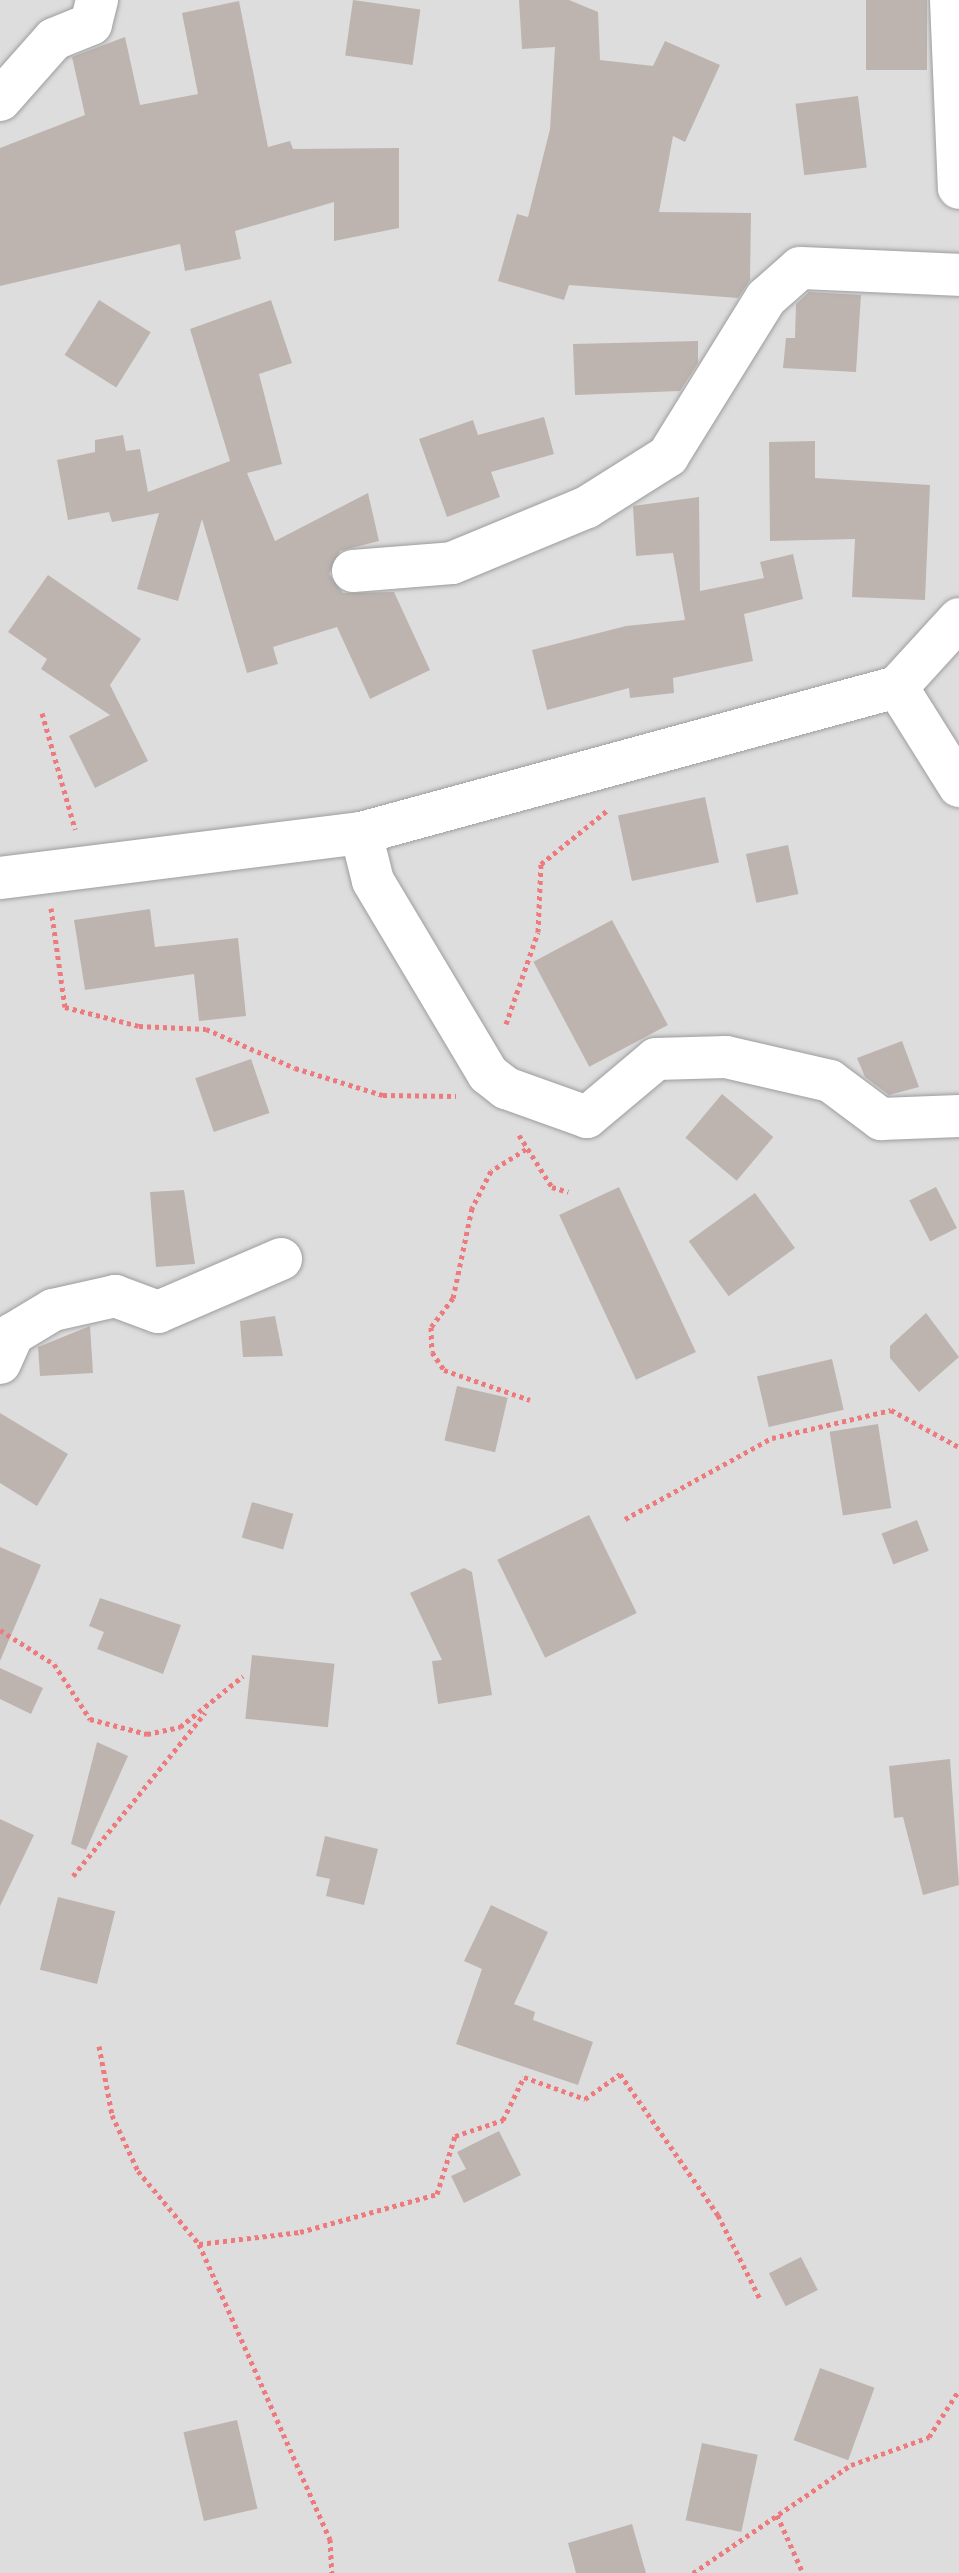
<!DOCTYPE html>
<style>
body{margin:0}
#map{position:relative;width:959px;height:2573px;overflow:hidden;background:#efece7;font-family:"PT Sans",sans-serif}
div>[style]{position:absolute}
.residential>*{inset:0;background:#dedddd;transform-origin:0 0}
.building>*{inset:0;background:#bdb4b0;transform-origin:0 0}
.path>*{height:5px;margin-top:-2.5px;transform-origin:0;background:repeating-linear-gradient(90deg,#ed7b7d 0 4px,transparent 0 8px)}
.roads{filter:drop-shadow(0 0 2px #9d9d9d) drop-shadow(0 0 2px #9d9d9d)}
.minor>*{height:42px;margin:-21px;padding:0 21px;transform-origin:21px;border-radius:21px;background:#fff}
span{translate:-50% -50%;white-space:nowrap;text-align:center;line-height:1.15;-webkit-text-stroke:7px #fff;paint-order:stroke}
</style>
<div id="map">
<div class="residential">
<i style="left:0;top:0;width:959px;height:2573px"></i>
</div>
<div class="building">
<i style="left:353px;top:0;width:68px;height:56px;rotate:8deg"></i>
<i style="clip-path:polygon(519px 0,569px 0,598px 12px,600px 60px,653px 66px,665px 41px,720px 65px,685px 142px,673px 136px,659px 212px,751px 213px,750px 280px,738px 298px,569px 285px,564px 300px,498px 281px,517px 214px,528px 217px,550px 129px,555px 47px,522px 49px)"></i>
<i style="left:866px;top:0;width:61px;height:70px"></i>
<i style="clip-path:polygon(239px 1px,268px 147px,290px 141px,293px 149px,399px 148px,399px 228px,334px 241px,334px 202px,235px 231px,241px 259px,185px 271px,180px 244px,0 286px,0 148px,85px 115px,72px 57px,125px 37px,140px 105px,198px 94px,182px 13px)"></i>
<i style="left:858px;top:96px;width:72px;height:63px;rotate:83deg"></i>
<i style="clip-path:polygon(809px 292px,861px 295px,856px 372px,783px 368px,786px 338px,795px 338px,796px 304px)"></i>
<i style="left:99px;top:300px;width:61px;height:65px;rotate:32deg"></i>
<i style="clip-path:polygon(271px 300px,292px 363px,259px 374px,282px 464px,247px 473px,275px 541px,368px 493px,379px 541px,340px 551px,329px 574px,343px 593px,394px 592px,430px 670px,370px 699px,337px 627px,273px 647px,278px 664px,247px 673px,202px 519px,178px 601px,137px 589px,159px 513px,112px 522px,109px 512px,68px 520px,57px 460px,95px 452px,95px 440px,123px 435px,126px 451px,140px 449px,148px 492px,230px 461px,190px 329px)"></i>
<i style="clip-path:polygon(698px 341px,698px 363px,680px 391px,575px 395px,573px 344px)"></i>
<i style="clip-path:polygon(544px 417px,554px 454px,491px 472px,500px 497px,447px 517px,419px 439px,473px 420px,478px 435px)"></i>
<i style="clip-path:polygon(815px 441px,815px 478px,930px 485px,925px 600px,852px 597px,855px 539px,770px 541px,769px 442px)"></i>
<i style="clip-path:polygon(699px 497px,700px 591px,764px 578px,760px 562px,793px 554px,803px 599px,744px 614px,753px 661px,673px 678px,674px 693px,630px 698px,629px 688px,547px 710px,532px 650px,626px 626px,685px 620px,673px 553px,636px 556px,633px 506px)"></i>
<i style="clip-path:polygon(48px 575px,141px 639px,110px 685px,148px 761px,95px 788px,69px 736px,110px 715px,41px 669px,47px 659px,8px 632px)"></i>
<i style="left:705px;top:797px;width:67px;height:89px;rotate:78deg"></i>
<i style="left:788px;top:845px;width:50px;height:43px;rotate:78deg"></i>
<i style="clip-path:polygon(150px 909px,155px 947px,238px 938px,246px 1016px,199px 1021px,194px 974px,85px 990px,74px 920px)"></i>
<i style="left:612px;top:920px;width:119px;height:89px;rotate:62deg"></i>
<i style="clip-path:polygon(902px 1041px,919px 1087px,889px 1095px,865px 1077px,857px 1058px)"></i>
<i style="left:251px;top:1059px;width:57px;height:59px;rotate:71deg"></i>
<i style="left:722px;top:1094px;width:67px;height:57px;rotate:40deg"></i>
<i style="left:619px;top:1187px;width:182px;height:66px;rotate:65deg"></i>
<i style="left:936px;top:1187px;width:46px;height:30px;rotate:63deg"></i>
<i style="clip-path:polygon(184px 1190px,195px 1264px,156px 1267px,150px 1192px)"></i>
<i style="left:755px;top:1193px;width:68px;height:82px;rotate:54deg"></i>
<i style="clip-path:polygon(926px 1313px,959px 1357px,919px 1392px,890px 1358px,890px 1346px)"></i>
<i style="clip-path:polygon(275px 1316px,283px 1356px,243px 1357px,240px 1321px)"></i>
<i style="clip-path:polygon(90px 1326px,93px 1373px,40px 1376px,38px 1347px)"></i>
<i style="left:832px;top:1359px;width:52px;height:77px;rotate:77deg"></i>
<i style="left:457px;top:1386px;width:52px;height:56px;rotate:13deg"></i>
<i style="clip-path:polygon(0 1413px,68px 1454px,37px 1506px,0 1483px)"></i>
<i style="left:878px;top:1424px;width:85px;height:49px;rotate:81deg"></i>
<i style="left:252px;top:1502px;width:43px;height:37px;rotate:16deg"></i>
<i style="left:589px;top:1515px;width:109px;height:102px;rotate:64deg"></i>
<i style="left:917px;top:1520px;width:33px;height:38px;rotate:69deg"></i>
<i style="clip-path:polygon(0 1547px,41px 1565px,0 1661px)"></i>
<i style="clip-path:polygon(464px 1568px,472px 1572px,492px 1695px,438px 1704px,432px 1661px,442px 1660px,410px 1593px)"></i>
<i style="clip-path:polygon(100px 1598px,181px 1625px,163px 1674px,97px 1649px,104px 1632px,89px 1626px)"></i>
<i style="left:252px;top:1655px;width:83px;height:64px;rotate:6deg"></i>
<i style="clip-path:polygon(0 1668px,43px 1688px,31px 1714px,0 1699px)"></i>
<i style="clip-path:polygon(97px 1742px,128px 1756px,86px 1850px,71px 1844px)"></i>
<i style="clip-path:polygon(950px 1759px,959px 1885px,923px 1895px,903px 1817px,894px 1818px,889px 1766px)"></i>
<i style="clip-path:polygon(0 1819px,34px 1835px,0 1906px)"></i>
<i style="clip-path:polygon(325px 1836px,378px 1849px,364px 1905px,326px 1896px,330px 1879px,316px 1876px)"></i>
<i style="left:58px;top:1897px;width:59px;height:75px;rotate:14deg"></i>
<i style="clip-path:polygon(491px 1905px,548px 1932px,514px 2004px,535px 2012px,533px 2020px,593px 2042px,578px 2085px,456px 2044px,482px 1969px,464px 1961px)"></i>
<i style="clip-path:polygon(499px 2131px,521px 2175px,464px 2203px,451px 2176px,466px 2169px,457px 2152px)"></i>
<i style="left:801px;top:2257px;width:37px;height:36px;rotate:63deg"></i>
<i style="left:820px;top:2368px;width:58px;height:77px;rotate:20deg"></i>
<i style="left:237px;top:2420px;width:91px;height:55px;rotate:77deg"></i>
<i style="left:702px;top:2443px;width:57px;height:79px;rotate:12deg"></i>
<i style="clip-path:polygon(632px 2524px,646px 2573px,576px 2573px,568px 2543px)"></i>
</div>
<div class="path">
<i style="left:42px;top:713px;width:121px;rotate:74.1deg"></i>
<i style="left:51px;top:908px;width:100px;rotate:82deg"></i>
<i style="left:65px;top:1007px;width:76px;rotate:14.4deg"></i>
<i style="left:139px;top:1026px;width:67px;rotate:2.6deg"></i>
<i style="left:206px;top:1029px;width:97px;rotate:23.7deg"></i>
<i style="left:295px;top:1068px;width:92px;rotate:17.1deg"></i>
<i style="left:383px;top:1095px;width:73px;rotate:0.8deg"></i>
<i style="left:506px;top:1024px;width:97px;rotate:-70.8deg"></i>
<i style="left:538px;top:932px;width:68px;rotate:-87.5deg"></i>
<i style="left:541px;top:864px;width:87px;rotate:-39deg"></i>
<i style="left:519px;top:1135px;width:62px;rotate:57.6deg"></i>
<i style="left:552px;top:1187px;width:17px;rotate:17deg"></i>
<i style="left:526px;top:1149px;width:41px;rotate:147.8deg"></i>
<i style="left:491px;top:1171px;width:42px;rotate:117.2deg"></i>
<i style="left:472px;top:1208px;width:92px;rotate:101.9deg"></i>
<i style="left:453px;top:1298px;width:36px;rotate:127deg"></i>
<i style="left:431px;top:1327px;width:25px;rotate:88deg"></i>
<i style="left:432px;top:1352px;width:22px;rotate:56deg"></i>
<i style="left:444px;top:1370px;width:91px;rotate:19.2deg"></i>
<i style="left:625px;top:1519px;width:168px;rotate:-28.9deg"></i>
<i style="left:772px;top:1438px;width:122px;rotate:-13.2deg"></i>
<i style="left:891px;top:1410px;width:77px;rotate:28.6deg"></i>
<i style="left:0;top:1630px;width:64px;rotate:32.2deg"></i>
<i style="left:54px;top:1664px;width:66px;rotate:56.8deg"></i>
<i style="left:90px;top:1719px;width:59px;rotate:14.7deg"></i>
<i style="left:147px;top:1734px;width:34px;rotate:-12deg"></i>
<i style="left:180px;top:1727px;width:81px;rotate:-39deg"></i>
<i style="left:73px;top:1876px;width:210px;rotate:-51deg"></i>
<i style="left:99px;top:2046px;width:70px;rotate:79.3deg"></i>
<i style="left:112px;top:2115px;width:62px;rotate:65.1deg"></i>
<i style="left:138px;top:2171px;width:95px;rotate:50.1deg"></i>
<i style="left:199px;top:2244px;width:323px;rotate:66.1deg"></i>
<i style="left:330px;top:2539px;width:34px;rotate:87deg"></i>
<i style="left:199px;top:2244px;width:102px;rotate:-6.8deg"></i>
<i style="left:300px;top:2232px;width:142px;rotate:-15.5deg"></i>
<i style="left:437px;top:2194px;width:61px;rotate:-72.8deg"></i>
<i style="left:455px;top:2136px;width:51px;rotate:-18.4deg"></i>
<i style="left:503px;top:2120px;width:48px;rotate:-64deg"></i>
<i style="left:524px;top:2077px;width:65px;rotate:19.8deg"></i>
<i style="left:585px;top:2099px;width:43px;rotate:-35.5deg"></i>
<i style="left:620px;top:2074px;width:172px;rotate:55.2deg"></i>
<i style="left:718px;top:2215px;width:94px;rotate:63.4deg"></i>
<i style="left:777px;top:2515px;width:64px;rotate:65.9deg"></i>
<i style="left:693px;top:2573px;width:191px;rotate:-34.4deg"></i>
<i style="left:851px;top:2465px;width:83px;rotate:-19.7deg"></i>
<i style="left:929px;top:2437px;width:56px;rotate:-57.4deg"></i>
</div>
<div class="roads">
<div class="minor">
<i style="left:951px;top:0;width:188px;rotate:87.6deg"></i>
<i style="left:0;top:100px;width:81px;rotate:-48.5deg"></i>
<i style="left:54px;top:39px;width:40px;rotate:-22deg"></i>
<i style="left:91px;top:24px;width:25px;rotate:-76deg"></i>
<i style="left:353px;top:571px;width:99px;rotate:-4.6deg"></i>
<i style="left:452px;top:563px;width:146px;rotate:-22.5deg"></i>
<i style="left:587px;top:507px;width:96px;rotate:-32.2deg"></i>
<i style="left:668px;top:456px;width:186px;rotate:-58.2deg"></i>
<i style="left:766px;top:298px;width:45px;rotate:-41.4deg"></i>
<i style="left:800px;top:268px;width:159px;rotate:2.5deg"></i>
<i style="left:897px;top:687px;width:117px;rotate:57.9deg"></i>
<i style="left:361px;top:833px;width:49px;rotate:76deg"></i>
<i style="left:373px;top:881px;width:225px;rotate:59.2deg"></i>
<i style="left:488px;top:1074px;width:23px;rotate:38deg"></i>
<i style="left:506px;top:1088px;width:86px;rotate:19.7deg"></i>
<i style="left:587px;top:1117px;width:90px;rotate:-40deg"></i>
<i style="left:656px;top:1059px;width:70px;rotate:-1.6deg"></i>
<i style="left:726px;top:1057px;width:107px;rotate:13deg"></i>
<i style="left:830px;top:1081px;width:64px;rotate:36.7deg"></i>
<i style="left:881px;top:1119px;width:78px;rotate:-2.2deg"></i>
<i style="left:0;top:878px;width:364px;rotate:-7.1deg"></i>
<i style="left:361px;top:833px;width:556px;rotate:-15.24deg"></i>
<i style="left:897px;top:687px;width:92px;rotate:-47.6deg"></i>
<i style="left:0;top:1363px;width:32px;rotate:-66deg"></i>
<i style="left:13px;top:1334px;width:47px;rotate:-31deg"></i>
<i style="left:53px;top:1310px;width:64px;rotate:-12.7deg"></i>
<i style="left:115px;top:1296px;width:46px;rotate:20.4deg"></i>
<i style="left:158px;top:1312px;width:134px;rotate:-23.3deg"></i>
</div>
</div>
</div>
